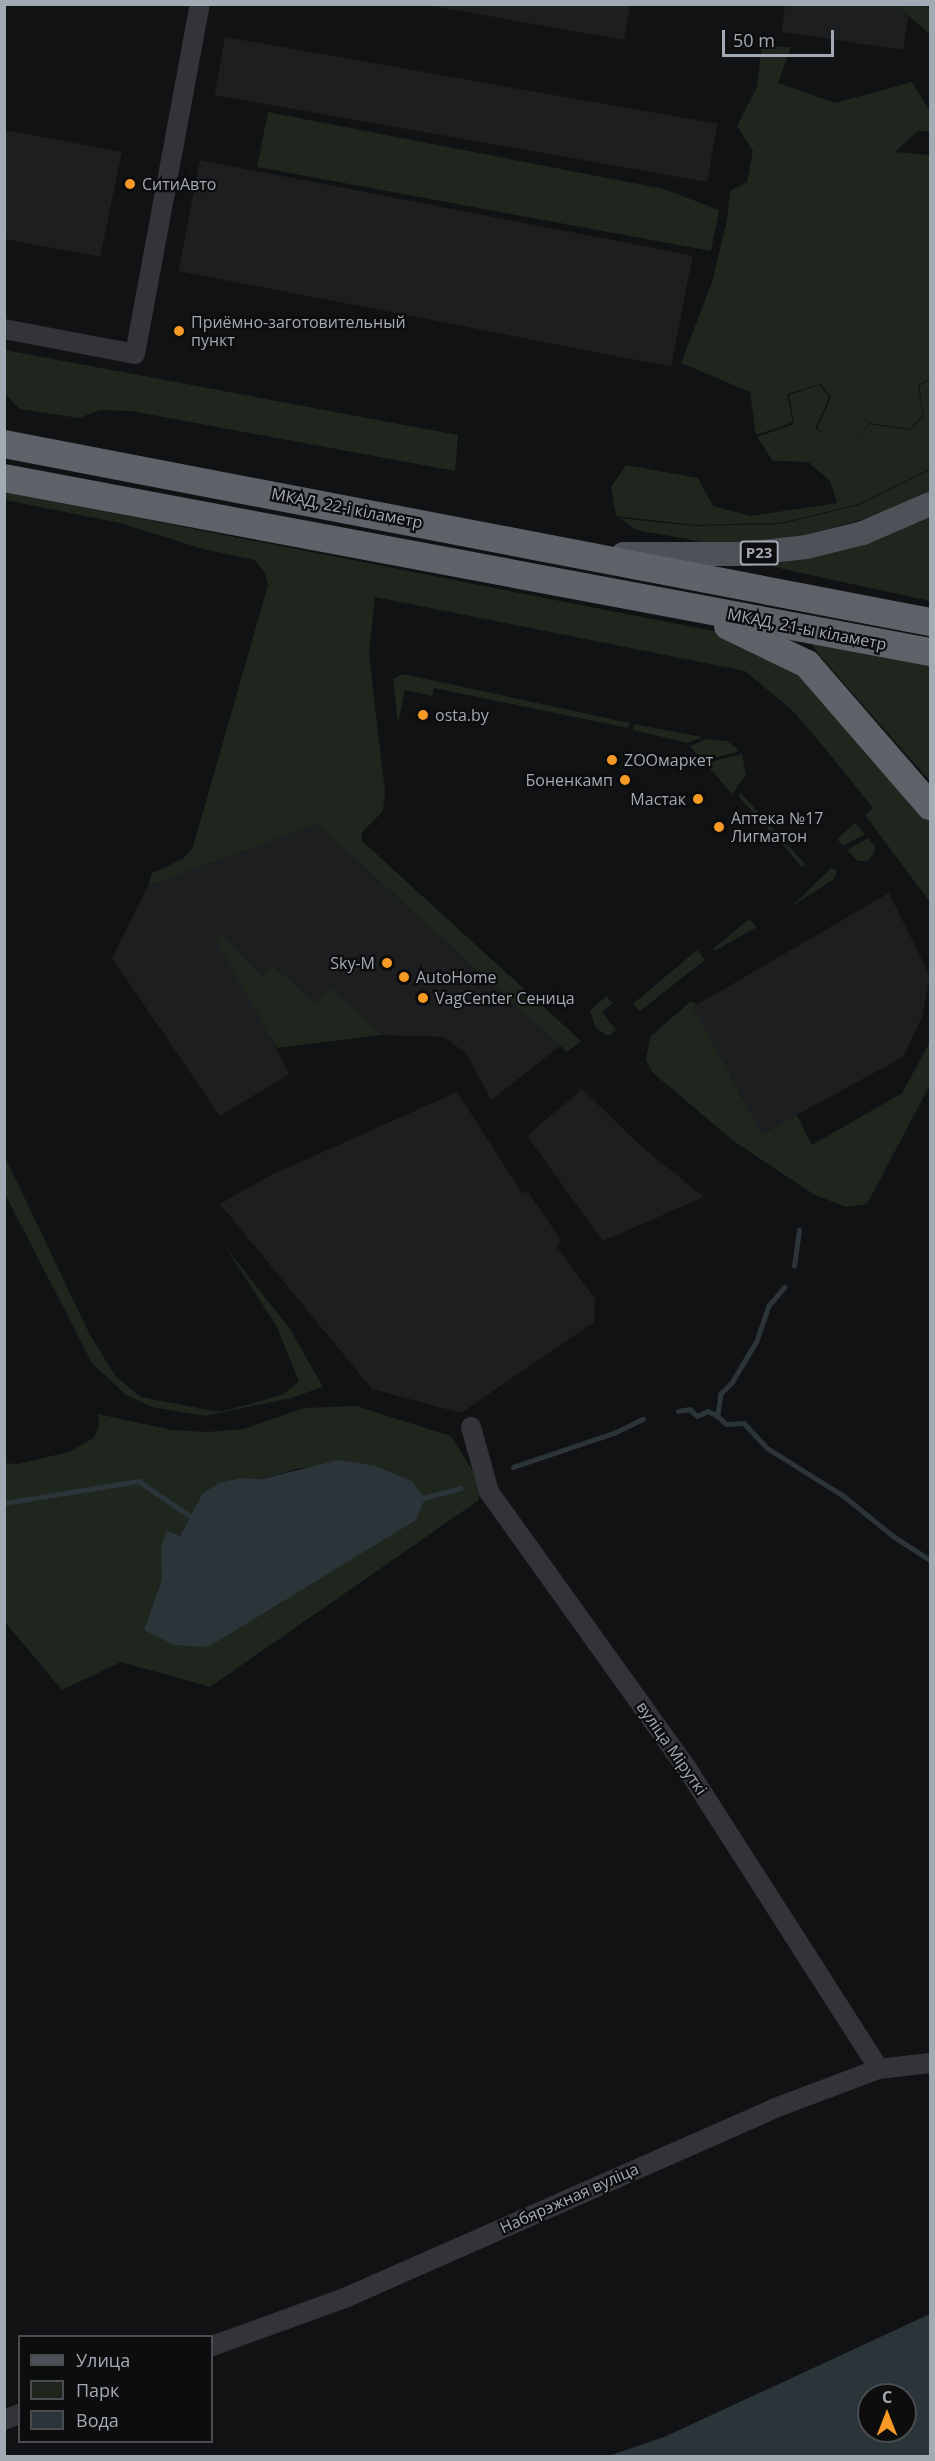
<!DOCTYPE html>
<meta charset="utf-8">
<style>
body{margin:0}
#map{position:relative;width:935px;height:2461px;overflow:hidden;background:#111213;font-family:"Open Sans",sans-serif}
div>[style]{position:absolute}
.built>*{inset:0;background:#1d1e20;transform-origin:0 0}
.green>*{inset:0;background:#1e261e;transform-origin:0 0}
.water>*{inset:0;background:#2a3439}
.stream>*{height:4.5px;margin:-2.25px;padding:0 2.25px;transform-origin:2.25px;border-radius:2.25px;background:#2a3439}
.minor>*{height:20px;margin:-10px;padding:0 10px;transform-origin:10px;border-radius:10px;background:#323438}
.major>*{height:24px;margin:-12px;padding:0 12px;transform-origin:12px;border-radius:12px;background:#4e5157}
.highway>*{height:28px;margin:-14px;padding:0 14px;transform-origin:14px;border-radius:14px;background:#5e6369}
.dots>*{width:16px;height:16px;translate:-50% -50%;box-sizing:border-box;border:3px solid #0d0d0e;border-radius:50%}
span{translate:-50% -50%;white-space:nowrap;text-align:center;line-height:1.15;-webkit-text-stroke:4.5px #0d0d0e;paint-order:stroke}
.shield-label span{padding:2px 4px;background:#0d0d0e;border:2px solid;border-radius:4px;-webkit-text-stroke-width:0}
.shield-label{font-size:15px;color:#a2aab4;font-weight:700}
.poi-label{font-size:16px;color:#a2aab4}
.left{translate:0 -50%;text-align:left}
.right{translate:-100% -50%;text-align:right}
.street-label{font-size:16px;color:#a2aab4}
.frame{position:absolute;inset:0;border:6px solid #a2aab4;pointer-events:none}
.legend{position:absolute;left:18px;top:2335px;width:195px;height:108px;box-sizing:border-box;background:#0d0d0e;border:2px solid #494c50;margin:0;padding:8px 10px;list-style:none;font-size:18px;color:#a2aab4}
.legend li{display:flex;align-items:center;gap:12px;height:30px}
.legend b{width:30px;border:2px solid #494c50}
.north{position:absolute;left:857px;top:2383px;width:60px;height:60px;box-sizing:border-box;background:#0d0d0e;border:2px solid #494c50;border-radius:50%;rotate:0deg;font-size:16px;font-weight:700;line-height:24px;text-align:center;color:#a2aab4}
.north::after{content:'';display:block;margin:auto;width:21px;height:27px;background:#f79925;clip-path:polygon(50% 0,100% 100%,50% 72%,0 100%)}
.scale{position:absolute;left:722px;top:30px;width:112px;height:27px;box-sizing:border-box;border:3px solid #a2aab4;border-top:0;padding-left:8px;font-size:18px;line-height:21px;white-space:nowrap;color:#a2aab4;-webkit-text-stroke:4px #0d0d0e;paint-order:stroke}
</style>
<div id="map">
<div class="built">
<i style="clip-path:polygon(426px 5px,630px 4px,630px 5px,624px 40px)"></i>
<i style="clip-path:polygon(785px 5px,910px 5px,903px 50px,782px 32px)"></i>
<i style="left:225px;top:37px;width:500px;height:59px;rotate:10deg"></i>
<i style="clip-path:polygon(5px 130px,122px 152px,100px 257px,5px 239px)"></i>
<i style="left:200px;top:160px;width:502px;height:113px;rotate:11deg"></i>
<i style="clip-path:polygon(317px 824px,560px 1046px,491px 1100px,467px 1054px,444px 1037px,382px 1035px,331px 988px,315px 1003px,272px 966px,262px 977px,260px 1015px,289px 1074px,220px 1116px,112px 958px,148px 886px)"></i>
<i style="clip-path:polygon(889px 893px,930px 976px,922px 1017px,903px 1057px,762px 1134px,693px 1007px)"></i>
<i style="clip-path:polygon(582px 1089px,643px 1148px,704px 1197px,603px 1241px,527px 1136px)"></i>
<i style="clip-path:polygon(457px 1092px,522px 1193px,528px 1192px,561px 1240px,557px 1247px,595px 1299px,594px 1322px,461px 1413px,372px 1389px,220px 1204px,269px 1176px)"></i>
</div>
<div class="green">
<i style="clip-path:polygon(896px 5px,925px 5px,930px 9px,930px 34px)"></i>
<i style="clip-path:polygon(762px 46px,791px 47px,778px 83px,835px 103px,912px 82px,929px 110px,930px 131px,918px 131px,895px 152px,930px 155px,930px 379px,918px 385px,923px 415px,909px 429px,870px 423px,852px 443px,870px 424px,909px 430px,924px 416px,919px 386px,930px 380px,930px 469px,859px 504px,780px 523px,694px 525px,616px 516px,611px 487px,626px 465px,698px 478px,713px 506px,751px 516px,837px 503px,830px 481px,808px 462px,773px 461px,757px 437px,794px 424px,789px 395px,820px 385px,829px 398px,815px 429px,825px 433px,817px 429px,831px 397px,821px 384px,787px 394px,793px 422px,756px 435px,750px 392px,681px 363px,712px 282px,727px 220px,730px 191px,747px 182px,753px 151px,737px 126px,757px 87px)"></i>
<i style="clip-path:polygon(268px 112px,664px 189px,719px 210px,711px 251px,257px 167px)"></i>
<i style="clip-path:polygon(5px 350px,458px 435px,455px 471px,131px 411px,100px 410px,79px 418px,19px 409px,5px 393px)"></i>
<i style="clip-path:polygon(930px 470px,930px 491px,889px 512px,793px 538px,720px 545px,636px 530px,619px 518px,694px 526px,780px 524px,859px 505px)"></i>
<i style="clip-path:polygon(5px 492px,724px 633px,784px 655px,930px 819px,930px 902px,865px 815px,873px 808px,819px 741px,794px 712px,745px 671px,375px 597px,369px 655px,385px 792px,383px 811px,362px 832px,362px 841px,581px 1041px,567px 1052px,560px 1046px,317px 824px,148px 886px,152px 873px,183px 859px,193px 847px,268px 585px,265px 573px,255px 560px,203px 549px,120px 523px,5px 500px)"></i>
<i style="clip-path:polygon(930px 514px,930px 601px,774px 567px,774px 564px,844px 549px)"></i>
<i style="clip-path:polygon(811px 643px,930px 666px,930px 781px,820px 656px)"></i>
<i style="clip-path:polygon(403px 674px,630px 723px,628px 728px,434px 688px,432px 696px,405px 690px,398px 724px,393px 679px)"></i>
<i style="clip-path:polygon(634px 724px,702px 737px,688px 743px,633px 730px)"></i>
<i style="clip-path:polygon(707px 739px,727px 741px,740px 751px,703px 761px,690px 746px)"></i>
<i style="clip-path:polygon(742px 754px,746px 775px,732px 794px,705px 763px)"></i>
<i style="left:741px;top:793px;width:96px;height:4px;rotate:48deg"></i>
<i style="clip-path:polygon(855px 823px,865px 834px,843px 846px,837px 839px)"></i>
<i style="clip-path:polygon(868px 838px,875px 847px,874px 854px,867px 861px,858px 861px,847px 850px)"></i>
<i style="clip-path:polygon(831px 868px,837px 870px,834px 879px,791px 907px)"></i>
<i style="clip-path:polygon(749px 919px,757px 927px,715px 951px,713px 949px)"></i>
<i style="clip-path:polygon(222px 935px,262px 977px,272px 965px,315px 1003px,331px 988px,382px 1035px,277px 1048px,216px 940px)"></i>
<i style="clip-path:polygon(697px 950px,705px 960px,640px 1011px,633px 1004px)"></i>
<i style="clip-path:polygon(606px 996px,613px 1003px,602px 1012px,616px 1030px,608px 1036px,596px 1028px,590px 1011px)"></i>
<i style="clip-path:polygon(691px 1001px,697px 1004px,693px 1007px,762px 1134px,797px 1115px,812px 1145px,902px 1093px,930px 1042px,930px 1085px,867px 1204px,846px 1207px,815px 1195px,735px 1142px,653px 1073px,646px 1060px,650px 1037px)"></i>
<i style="clip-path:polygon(5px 1157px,89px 1333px,116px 1377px,141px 1397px,220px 1412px,282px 1395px,299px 1382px,277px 1327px,224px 1245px,290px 1329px,323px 1387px,291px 1398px,205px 1416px,152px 1407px,126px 1395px,92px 1363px,5px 1194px)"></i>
<i style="clip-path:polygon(evenodd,356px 1406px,451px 1436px,478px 1479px,479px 1500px,210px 1687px,121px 1662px,62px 1690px,5px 1622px,4px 1463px,18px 1464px,68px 1452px,94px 1438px,99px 1426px,98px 1414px,172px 1430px,207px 1432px,244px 1429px,304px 1408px,356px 1406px,376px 1466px,412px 1481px,425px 1498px,144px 1630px,162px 1579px,168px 1530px,180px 1537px,190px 1516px,241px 1478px,262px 1479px,300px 1468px,376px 1466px)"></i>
</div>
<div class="water">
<i style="clip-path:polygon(338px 1460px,376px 1466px,412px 1481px,425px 1498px,416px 1520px,208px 1647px,174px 1645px,144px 1630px,162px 1579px,161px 1546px,167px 1530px,180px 1536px,203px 1493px,219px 1483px,241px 1478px,262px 1479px)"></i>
<i style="clip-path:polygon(evenodd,930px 2314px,930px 2456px,608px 2456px,664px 2437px,930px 2314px,869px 2395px,905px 2395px,905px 2431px,869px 2431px,869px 2395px)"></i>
</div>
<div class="stream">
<i style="left:794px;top:1266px;width:36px;rotate:-82deg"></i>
<i style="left:785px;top:1287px;width:25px;rotate:130deg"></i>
<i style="left:769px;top:1306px;width:37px;rotate:109deg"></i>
<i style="left:757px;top:1341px;width:49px;rotate:120.8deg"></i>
<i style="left:732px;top:1383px;width:16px;rotate:135deg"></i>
<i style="left:721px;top:1394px;width:22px;rotate:98deg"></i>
<i style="left:718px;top:1416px;width:11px;rotate:45deg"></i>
<i style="left:726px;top:1424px;width:18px;rotate:-3deg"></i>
<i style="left:744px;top:1423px;width:34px;rotate:47deg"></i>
<i style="left:767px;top:1448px;width:91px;rotate:31.9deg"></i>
<i style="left:844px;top:1496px;width:63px;rotate:39.2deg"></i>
<i style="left:893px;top:1536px;width:44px;rotate:33deg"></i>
<i style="left:678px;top:1411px;width:12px;rotate:-9deg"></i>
<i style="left:690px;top:1409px;width:10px;rotate:45deg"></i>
<i style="left:697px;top:1416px;width:12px;rotate:-24deg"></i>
<i style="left:708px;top:1411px;width:11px;rotate:27deg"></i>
<i style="left:513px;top:1467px;width:107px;rotate:-18.6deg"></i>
<i style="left:614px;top:1433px;width:32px;rotate:-26deg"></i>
<i style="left:420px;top:1499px;width:42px;rotate:-15deg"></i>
<i style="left:4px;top:1503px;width:137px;rotate:-9.3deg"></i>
<i style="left:139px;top:1481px;width:62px;rotate:34.5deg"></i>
<i style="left:190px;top:1516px;width:6px;rotate:-9deg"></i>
</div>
<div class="minor">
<i style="left:4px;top:329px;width:133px;rotate:10.8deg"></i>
<i style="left:135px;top:354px;width:356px;rotate:-79.5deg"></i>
<i style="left:471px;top:1427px;width:67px;rotate:74.5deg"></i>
<i style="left:489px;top:1492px;width:338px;rotate:54.4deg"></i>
<i style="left:686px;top:1767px;width:358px;rotate:57.4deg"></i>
<i style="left:212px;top:2346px;width:144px;rotate:-19.9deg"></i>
<i style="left:347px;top:2297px;width:468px;rotate:-23.8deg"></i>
<i style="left:775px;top:2108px;width:111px;rotate:-20.6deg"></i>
<i style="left:879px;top:2069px;width:51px;rotate:-6.7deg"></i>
<i style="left:4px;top:2420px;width:17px;rotate:-21deg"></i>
</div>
<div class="major">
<i style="left:623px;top:554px;width:122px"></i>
<i style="left:745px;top:554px;width:61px;rotate:-6.5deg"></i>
<i style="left:806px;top:547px;width:59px;rotate:-13.8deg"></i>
<i style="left:863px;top:533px;width:73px;rotate:-23.4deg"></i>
</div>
<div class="highway">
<i style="left:4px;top:444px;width:943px;rotate:10.88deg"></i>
<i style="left:4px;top:478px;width:942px;rotate:10.64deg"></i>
<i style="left:728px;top:626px;width:88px;rotate:25.7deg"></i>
<i style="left:807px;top:664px;width:188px;rotate:49.1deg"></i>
</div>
<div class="dots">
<i style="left:130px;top:184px;background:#f79925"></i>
<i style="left:179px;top:331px;background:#f79925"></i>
<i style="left:423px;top:715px;background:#f79925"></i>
<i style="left:612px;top:760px;background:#f79925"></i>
<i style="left:625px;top:780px;background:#f79925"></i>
<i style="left:698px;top:799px;background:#f79925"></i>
<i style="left:719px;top:827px;background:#f79925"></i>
<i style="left:387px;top:963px;background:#f79925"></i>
<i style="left:404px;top:977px;background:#f79925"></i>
<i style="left:423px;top:998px;background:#f79925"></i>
</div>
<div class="shield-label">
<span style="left:759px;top:553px">Р23</span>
</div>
<div class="poi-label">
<span class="left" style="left:142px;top:184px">СитиАвто</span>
<span class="left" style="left:191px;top:331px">Приёмно-заготовительный<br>пункт</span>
<span class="left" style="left:435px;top:715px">osta.by</span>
<span class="left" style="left:624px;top:760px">ZOOмаркет</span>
<span class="right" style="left:613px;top:780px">Боненкамп</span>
<span class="right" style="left:686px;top:799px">Мастак</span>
<span class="left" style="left:731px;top:827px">Аптека №17<br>Лигматон</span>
<span class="right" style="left:375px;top:963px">Sky-M</span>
<span class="left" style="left:416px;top:977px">AutoHome</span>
<span class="left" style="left:435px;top:998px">VagCenter Сеница</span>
</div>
<div class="street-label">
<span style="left:347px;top:508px;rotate:11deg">МКАД, 22-і кіламетр</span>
<span style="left:807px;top:629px;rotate:11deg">МКАД, 21-ы кіламетр</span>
<span style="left:672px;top:1748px;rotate:55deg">вуліца Міруткі</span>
<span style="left:569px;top:2198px;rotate:-24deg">Набярэжная вуліца</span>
</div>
<div class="frame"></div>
<ul class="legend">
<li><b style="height:8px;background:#4e5157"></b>Улица</li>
<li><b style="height:16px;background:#1e261e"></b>Парк</li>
<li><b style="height:16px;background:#2a3439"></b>Вода</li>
</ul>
<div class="north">С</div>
<div class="scale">50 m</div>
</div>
